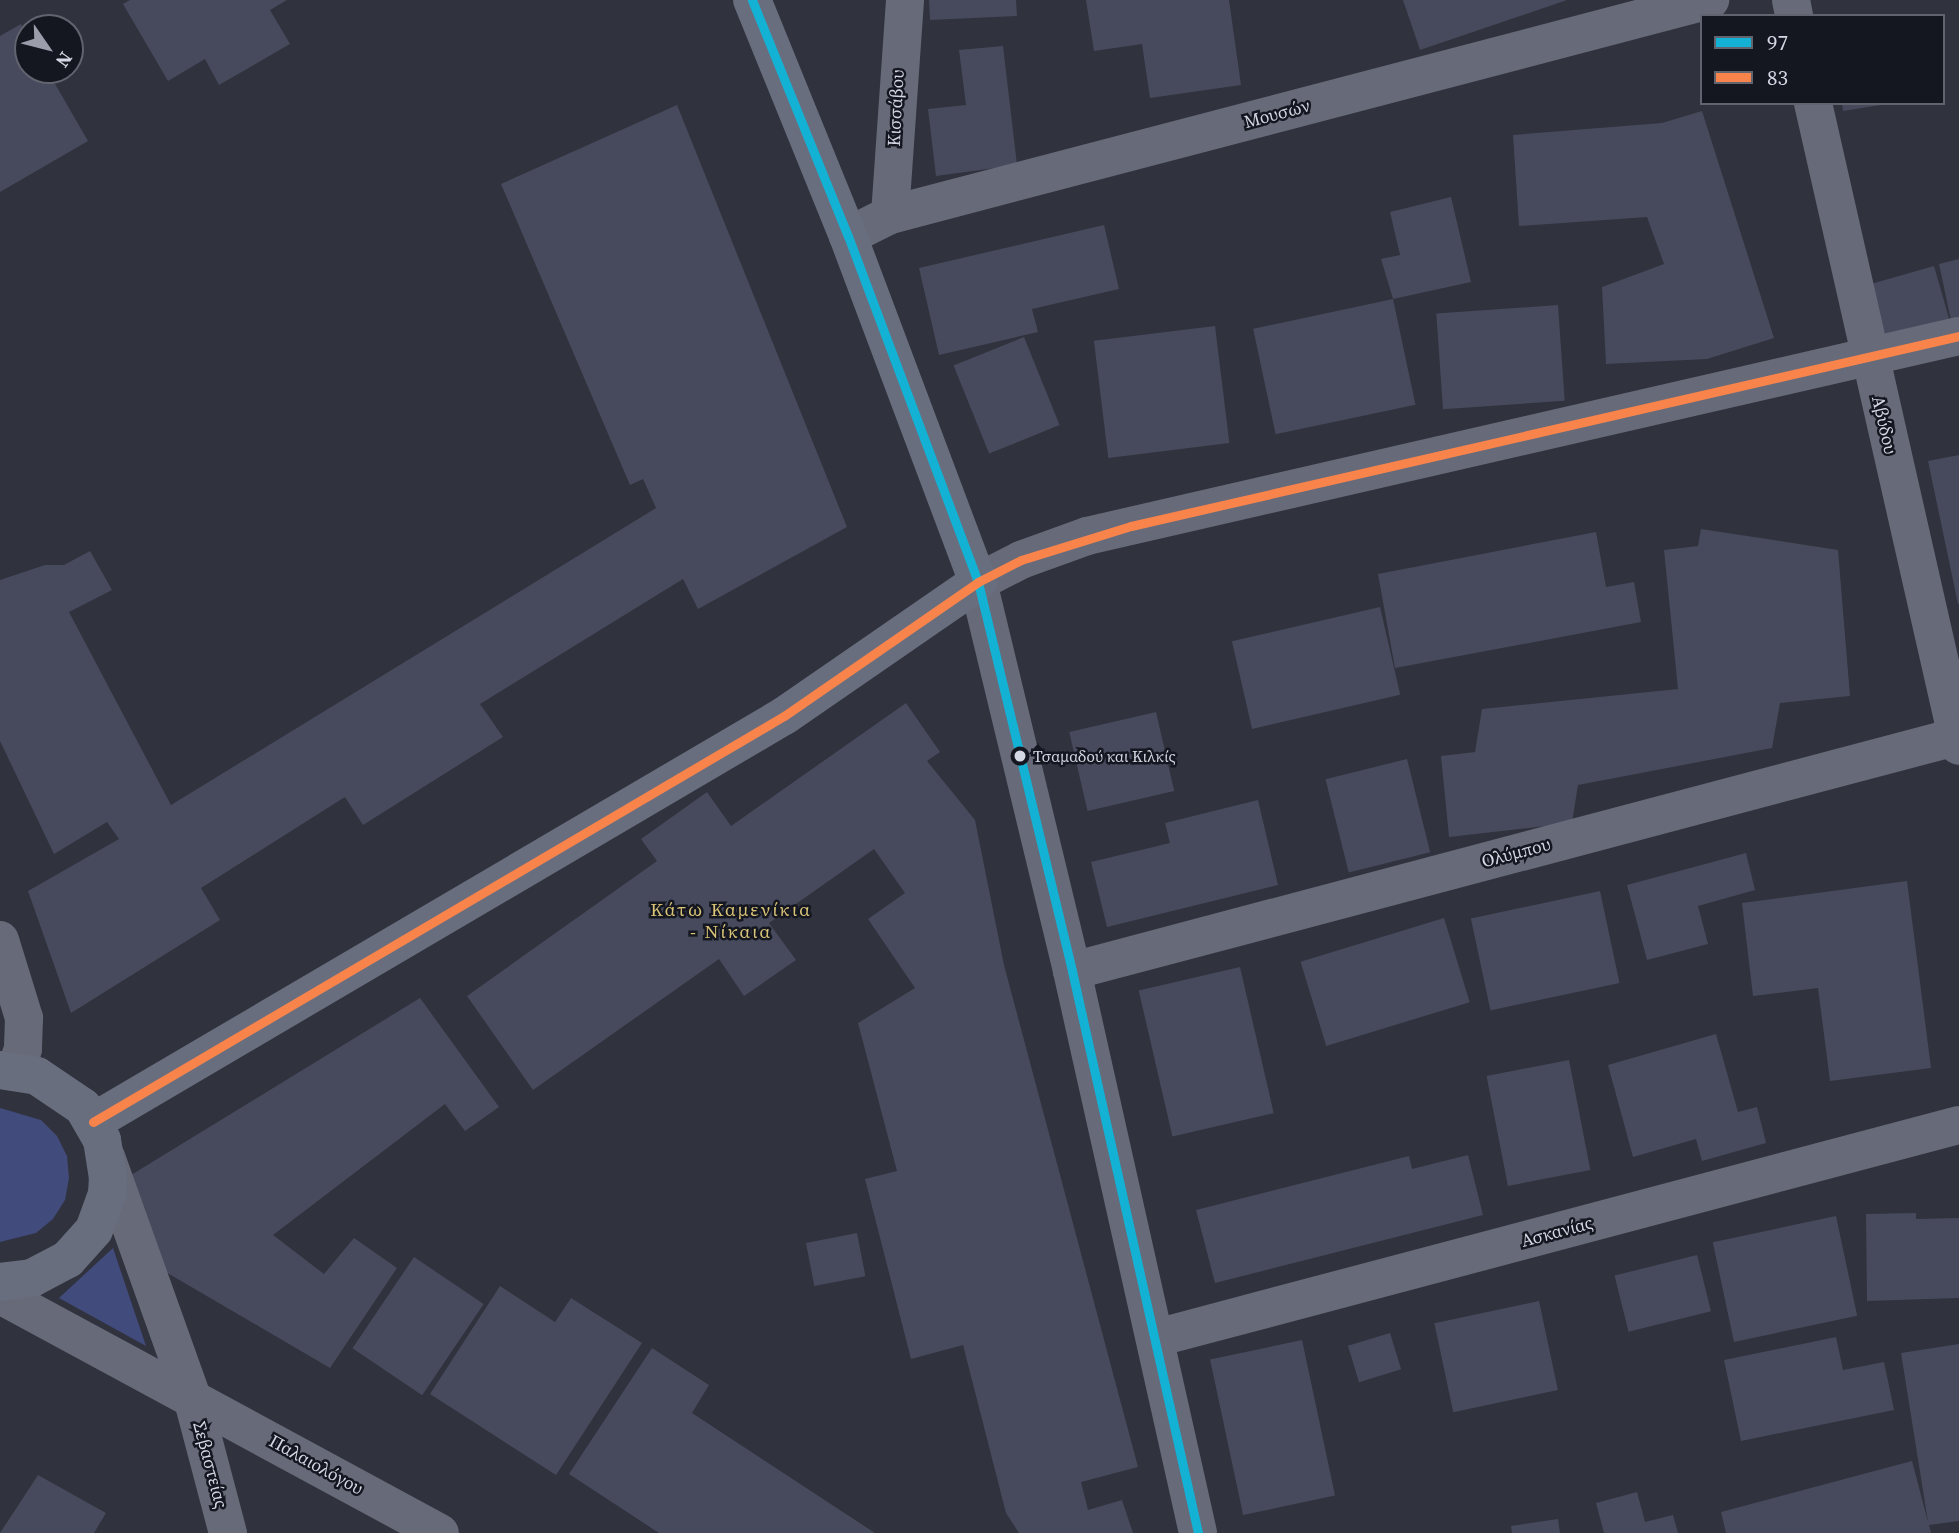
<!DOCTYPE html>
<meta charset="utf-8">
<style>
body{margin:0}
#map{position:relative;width:1959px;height:1533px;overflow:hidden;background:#30323d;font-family:"Source Serif 4",serif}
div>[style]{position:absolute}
.green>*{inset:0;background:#414b7c}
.building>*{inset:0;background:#464a5c;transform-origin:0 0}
.minor>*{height:38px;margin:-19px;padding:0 19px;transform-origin:19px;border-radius:19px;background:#676a79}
.tertiary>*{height:38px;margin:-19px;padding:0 19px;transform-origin:19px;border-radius:19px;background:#676a79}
.secondary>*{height:38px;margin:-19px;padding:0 19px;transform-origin:19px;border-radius:19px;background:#696e7e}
.bus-1>*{height:9px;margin:-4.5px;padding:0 4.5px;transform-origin:4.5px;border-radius:4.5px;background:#13b2d5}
.bus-2>*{height:9px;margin:-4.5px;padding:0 4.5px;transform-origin:4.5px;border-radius:4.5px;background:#f8844c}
.dots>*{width:19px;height:19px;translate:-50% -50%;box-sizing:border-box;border:4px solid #151720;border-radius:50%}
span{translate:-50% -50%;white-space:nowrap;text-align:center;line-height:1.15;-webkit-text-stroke:5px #151720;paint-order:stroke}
.bus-label{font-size:16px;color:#d4d8e5}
.left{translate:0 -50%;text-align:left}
.street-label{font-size:18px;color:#d4d8e5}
.neighbourhood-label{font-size:19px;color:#dac477;letter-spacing:2px}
.legend{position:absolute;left:1700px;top:14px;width:245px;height:91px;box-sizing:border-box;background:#151720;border:2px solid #61646f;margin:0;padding:9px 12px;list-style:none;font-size:21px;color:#d4d8e5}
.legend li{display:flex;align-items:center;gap:14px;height:35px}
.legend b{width:35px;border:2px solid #61646f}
.north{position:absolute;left:14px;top:14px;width:70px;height:70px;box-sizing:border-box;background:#151720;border:2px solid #61646f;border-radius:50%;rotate:125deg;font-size:19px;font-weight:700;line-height:28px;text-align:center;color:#d4d8e5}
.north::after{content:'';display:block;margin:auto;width:24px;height:32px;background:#9b9eaa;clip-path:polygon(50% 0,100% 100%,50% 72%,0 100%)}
</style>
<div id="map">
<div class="green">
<i style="clip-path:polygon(0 1108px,41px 1120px,57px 1136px,67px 1156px,69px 1178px,65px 1200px,53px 1219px,36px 1233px,0 1242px)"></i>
<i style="clip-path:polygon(113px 1248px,146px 1346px,59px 1298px)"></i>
</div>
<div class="building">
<i style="clip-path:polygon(130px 0,287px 0,270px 10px,290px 44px,219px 85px,205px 59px,168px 81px,123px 4px)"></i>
<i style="clip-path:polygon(929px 0,1016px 0,1017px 16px,930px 20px)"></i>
<i style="clip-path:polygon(1086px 0,1229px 0,1241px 85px,1150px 98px,1142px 44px,1094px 51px)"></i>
<i style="clip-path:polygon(1403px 0,1567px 0,1420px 50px)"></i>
<i style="clip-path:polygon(21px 24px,28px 37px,28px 70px,47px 70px,88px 141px,0 192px,0 36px)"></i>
<i style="clip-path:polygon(1003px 46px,1017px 165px,936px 176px,928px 109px,966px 105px,959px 50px)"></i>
<i style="clip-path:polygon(1842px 103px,1880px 103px,1881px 105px,1843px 111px)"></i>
<i style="clip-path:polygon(677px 105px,847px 527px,698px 609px,683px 579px,480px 704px,503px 737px,363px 825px,345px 797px,201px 888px,220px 920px,71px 1013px,28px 891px,119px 839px,107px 822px,54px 854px,0 741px,0 580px,45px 565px,64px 565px,90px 551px,112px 590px,69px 612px,171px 805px,656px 508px,643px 479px,630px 485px,501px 184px)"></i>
<i style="clip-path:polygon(1702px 111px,1774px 338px,1707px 359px,1606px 364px,1602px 287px,1664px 264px,1647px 217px,1519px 226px,1513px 135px,1662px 123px)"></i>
<i style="clip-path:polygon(1451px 197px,1471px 282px,1393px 299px,1381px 259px,1400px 255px,1390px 212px)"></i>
<i style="clip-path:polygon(1104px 225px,1119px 289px,1032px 309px,1038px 332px,939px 355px,919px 268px)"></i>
<i style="clip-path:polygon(1959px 259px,1959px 323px,1952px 325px,1939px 264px)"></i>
<i style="left:1934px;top:266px;width:56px;height:73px;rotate:74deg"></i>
<i style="left:1393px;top:299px;width:108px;height:143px;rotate:78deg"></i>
<i style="left:1558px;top:305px;width:96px;height:122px;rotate:86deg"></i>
<i style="left:1215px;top:326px;width:118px;height:122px;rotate:83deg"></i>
<i style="left:1024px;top:337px;width:95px;height:76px;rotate:68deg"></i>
<i style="clip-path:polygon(1959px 455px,1959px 604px,1958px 604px,1928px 461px)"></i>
<i style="clip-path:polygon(1701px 529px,1838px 550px,1850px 696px,1780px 703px,1772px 748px,1578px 785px,1572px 823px,1449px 837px,1441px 756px,1475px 752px,1482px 709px,1678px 689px,1664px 550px,1698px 546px)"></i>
<i style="clip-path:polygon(1596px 532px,1606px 587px,1634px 582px,1641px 622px,1395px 668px,1378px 574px)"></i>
<i style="left:1380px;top:607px;width:90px;height:152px;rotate:77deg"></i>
<i style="clip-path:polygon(906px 703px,940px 752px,927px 761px,975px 820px,1004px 965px,1138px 1467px,1081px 1482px,1088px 1510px,1122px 1500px,1133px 1533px,1019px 1533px,1006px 1513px,963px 1345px,911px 1359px,865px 1179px,897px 1171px,858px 1023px,915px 988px,868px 919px,905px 893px,874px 849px,769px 923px,796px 960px,744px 996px,719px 959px,533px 1090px,467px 996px,657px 861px,641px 839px,707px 792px,731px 826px)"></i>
<i style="left:1156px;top:712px;width:81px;height:89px;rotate:77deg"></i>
<i style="left:1407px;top:759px;width:96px;height:84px;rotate:76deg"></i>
<i style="clip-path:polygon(1258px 800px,1278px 885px,1107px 927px,1091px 862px,1170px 843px,1165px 823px)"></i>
<i style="clip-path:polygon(1746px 853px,1755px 890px,1698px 906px,1708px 944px,1647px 960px,1627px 885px)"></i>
<i style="clip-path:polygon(1907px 881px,1931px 1068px,1830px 1081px,1818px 988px,1753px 996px,1742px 903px)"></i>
<i style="left:1600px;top:891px;width:94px;height:132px;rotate:78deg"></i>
<i style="left:1444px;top:918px;width:88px;height:150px;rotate:73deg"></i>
<i style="left:1240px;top:967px;width:150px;height:104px;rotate:77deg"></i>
<i style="clip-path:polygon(420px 998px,499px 1107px,465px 1131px,445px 1104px,273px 1235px,324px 1274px,354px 1238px,397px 1268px,330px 1368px,164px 1271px,131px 1175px)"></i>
<i style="clip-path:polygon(1716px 1034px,1738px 1112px,1757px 1107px,1766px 1143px,1702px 1161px,1696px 1139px,1633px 1157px,1608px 1065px)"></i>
<i style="left:1569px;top:1060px;width:112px;height:84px;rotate:79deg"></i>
<i style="clip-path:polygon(1468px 1155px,1483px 1215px,1215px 1283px,1196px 1210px,1409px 1156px,1412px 1169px)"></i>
<i style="clip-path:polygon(1916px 1213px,1916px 1219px,1959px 1218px,1959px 1298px,1867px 1301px,1866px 1214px)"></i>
<i style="left:1836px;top:1216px;width:102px;height:126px;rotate:78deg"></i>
<i style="left:857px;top:1233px;width:44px;height:52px;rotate:79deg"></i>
<i style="left:1697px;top:1255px;width:58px;height:85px;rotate:76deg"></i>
<i style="left:414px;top:1257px;width:84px;height:110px;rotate:34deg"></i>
<i style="clip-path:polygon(500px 1286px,555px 1322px,571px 1298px,642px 1343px,556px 1475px,430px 1394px)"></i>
<i style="left:1539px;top:1301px;width:91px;height:107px;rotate:78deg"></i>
<i style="left:1390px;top:1333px;width:38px;height:44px;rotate:73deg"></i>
<i style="clip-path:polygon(1836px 1337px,1843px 1370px,1884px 1362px,1894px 1410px,1741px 1441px,1724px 1360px)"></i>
<i style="left:1302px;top:1340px;width:159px;height:94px;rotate:78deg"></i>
<i style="clip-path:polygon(1959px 1344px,1959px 1521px,1929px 1525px,1931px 1533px,1726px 1533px,1721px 1512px,1912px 1461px,1928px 1522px,1901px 1353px)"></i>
<i style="clip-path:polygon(652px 1348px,709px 1385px,692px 1413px,875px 1533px,659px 1533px,569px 1474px)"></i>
<i style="clip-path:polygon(38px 1475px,106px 1513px,94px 1533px,0 1533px)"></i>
<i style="clip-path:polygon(1637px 1492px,1645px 1522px,1673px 1515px,1678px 1533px,1604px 1533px,1596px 1503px)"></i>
<i style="clip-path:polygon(1558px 1519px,1560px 1533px,1512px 1533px,1511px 1526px)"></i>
</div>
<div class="minor">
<i style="left:1791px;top:0;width:16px;rotate:79deg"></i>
<i style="left:1813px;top:103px;width:659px;rotate:77.21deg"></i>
<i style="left:890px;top:215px;width:216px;rotate:-86deg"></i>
<i style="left:848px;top:236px;width:47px;rotate:-26.6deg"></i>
<i style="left:890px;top:215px;width:848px;rotate:-14.69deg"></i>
<i style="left:978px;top:582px;width:48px;rotate:-27.1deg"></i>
<i style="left:1021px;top:560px;width:70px;rotate:-20deg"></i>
<i style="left:1087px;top:536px;width:895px;rotate:-12.92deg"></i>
<i style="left:0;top:940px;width:82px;rotate:72.9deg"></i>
<i style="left:24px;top:1018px;width:31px;rotate:92deg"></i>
<i style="left:23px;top:1049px;width:23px;rotate:110deg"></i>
<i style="left:1072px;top:971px;width:918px;rotate:-14.84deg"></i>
<i style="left:106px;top:1157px;width:255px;rotate:70.3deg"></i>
<i style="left:192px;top:1397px;width:141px;rotate:75.2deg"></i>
<i style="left:0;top:1295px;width:500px;rotate:28.41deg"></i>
<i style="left:1156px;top:1338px;width:831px;rotate:-14.86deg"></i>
</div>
<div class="tertiary">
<i style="left:978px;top:582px;width:400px;rotate:76.4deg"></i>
<i style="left:1072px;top:971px;width:576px;rotate:77.36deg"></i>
</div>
<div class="secondary">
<i style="left:0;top:1070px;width:37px;rotate:9deg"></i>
<i style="left:37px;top:1076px;width:55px;rotate:34deg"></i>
<i style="left:83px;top:1107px;width:38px;rotate:60deg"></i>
<i style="left:102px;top:1140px;width:36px;rotate:81deg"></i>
<i style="left:108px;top:1176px;width:18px;rotate:93deg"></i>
<i style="left:107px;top:1194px;width:38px;rotate:110deg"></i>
<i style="left:94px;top:1230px;width:39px;rotate:132deg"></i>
<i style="left:68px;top:1259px;width:41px;rotate:152.2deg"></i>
<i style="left:32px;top:1278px;width:32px;rotate:173deg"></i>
<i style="left:93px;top:1122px;width:801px;rotate:-30.44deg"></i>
<i style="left:784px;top:716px;width:236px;rotate:-34.6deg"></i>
<i style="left:978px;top:582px;width:370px;rotate:-110.6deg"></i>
<i style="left:848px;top:236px;width:255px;rotate:-112.1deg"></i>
</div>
<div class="bus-1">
<i style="left:752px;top:0;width:255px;rotate:67.9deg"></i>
<i style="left:848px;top:236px;width:370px;rotate:69.4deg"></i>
<i style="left:978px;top:582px;width:400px;rotate:76.4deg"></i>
<i style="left:1072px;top:971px;width:576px;rotate:77.36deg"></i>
</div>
<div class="bus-2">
<i style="left:93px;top:1122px;width:801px;rotate:-30.44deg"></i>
<i style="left:784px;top:716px;width:236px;rotate:-34.6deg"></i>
<i style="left:978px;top:582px;width:48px;rotate:-27.1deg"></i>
<i style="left:1021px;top:560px;width:115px;rotate:-17.2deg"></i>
<i style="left:1131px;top:526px;width:850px;rotate:-12.92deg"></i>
</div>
<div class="dots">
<i style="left:1020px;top:756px;background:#d4d8e5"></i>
</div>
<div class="bus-label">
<span class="left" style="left:1033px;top:756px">Τσαμαδού και Κιλκίς</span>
</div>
<div class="street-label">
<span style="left:896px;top:108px;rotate:-87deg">Κισσάβου</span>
<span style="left:1277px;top:114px;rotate:-15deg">Μουσών</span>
<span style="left:1884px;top:425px;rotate:77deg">Αβύδου</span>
<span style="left:1516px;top:853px;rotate:-15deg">Ολύμπου</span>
<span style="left:1557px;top:1232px;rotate:-15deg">Ασκανίας</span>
<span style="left:210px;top:1465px;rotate:75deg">Σεβαστείας</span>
<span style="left:316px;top:1465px;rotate:29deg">Παλαιολόγου</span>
</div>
<div class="neighbourhood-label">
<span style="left:731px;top:921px">Κάτω Καμενίκια<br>- Νίκαια</span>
</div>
<ul class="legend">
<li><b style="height:9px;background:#13b2d5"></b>97</li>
<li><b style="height:9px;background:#f8844c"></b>83</li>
</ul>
<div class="north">N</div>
</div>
